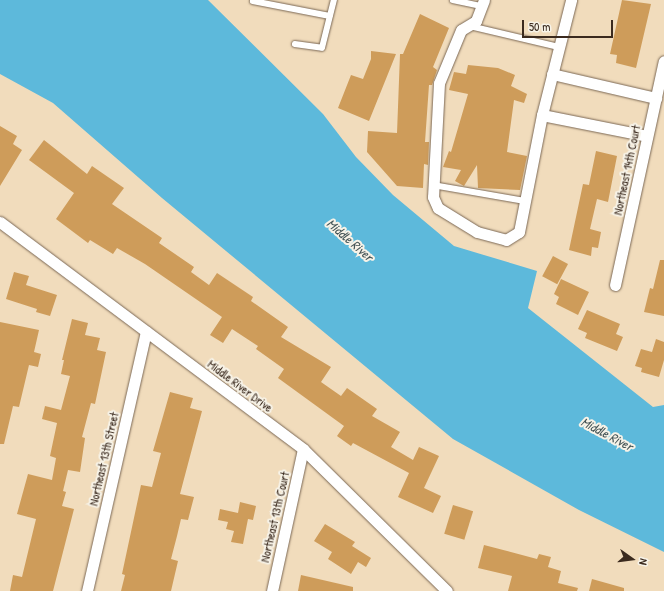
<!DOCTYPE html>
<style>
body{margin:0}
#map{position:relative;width:664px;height:591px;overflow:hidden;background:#f1dcbc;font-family:"Patrick Hand",sans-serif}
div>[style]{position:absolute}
.water>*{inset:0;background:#5db9db}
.building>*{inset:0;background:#ce9c5a;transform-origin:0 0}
.roads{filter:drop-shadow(0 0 1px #7b6855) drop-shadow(0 0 1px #7b6855)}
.lane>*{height:5.5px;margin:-2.75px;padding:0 2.75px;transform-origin:2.75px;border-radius:2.75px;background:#fff}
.street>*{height:11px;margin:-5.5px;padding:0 5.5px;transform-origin:5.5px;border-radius:5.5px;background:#fff}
span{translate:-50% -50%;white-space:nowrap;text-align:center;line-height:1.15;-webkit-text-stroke:4px #f7f3e8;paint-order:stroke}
.street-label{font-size:12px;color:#3b2a1e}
.water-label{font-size:13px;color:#455557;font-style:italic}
.north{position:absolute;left:612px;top:539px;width:40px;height:40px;-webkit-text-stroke:3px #f7f3e8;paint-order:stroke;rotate:104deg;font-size:11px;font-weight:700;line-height:16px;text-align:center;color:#3b2a1e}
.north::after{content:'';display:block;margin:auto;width:14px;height:18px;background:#3b2a1e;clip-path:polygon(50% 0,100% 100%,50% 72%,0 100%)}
.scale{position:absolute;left:522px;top:20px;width:91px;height:18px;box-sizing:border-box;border:2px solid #3b2a1e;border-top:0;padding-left:5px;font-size:12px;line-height:14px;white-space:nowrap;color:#3b2a1e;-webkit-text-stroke:3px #f7f3e8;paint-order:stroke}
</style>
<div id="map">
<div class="water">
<i style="clip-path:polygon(0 0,208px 0,323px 114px,356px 157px,393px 195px,454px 246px,537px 271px,528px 308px,653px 407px,664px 405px,664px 552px,579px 510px,453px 439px,162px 198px,53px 103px,0 74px)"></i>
</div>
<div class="building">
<i style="clip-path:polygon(622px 0,651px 4px,636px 68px,616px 63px,617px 55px,610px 54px)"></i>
<i style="clip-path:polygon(420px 14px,449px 28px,433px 67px,437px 70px,432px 85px,429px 85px,425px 142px,429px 142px,428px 165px,424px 164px,423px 188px,397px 186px,367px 152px,368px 131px,397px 133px,400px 54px,403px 54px)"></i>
<i style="clip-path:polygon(371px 51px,396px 54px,369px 121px,338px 108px,351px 75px,363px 79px,371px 59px)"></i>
<i style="clip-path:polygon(468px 65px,498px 68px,515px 75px,511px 86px,527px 94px,524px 103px,514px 100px,507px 152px,527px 156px,520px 190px,478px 188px,477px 165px,464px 186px,455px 181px,461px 170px,443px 167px,449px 151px,451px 152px,468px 94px,449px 90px,454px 72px,466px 74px)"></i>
<i style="clip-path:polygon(0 126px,17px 136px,13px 144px,22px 150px,0 186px)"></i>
<i style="clip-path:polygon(44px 140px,87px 174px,92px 166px,124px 188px,112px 204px,162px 238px,159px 243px,194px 267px,191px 272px,209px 285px,217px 273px,253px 297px,251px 301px,288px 327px,281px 337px,331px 367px,321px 382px,341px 396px,347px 388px,377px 409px,372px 416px,400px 432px,391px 447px,413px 460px,419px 447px,439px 456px,424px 488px,441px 496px,433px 513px,398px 497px,409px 473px,353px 443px,351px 446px,337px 436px,344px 426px,278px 378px,284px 369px,256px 349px,258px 346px,232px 329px,223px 343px,210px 335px,222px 317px,145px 264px,117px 248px,113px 254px,90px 240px,88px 243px,56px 219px,74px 193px,29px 160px)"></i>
<i style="clip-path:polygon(596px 151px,617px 156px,608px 202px,597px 199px,590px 229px,601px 232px,598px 248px,592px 247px,591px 256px,569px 250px,583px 184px,589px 185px)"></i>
<i style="left:553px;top:256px;width:17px;height:23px;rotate:28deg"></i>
<i style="clip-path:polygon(660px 260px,664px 260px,664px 316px,644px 312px,650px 288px,653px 289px)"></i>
<i style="clip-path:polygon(14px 272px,29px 276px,26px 285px,57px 295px,50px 316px,36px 312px,37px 309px,6px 299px)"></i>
<i style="clip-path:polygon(561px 279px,589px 292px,578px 315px,556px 304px,559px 297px,554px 294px)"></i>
<i style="clip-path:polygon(587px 310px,620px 324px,616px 334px,623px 337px,617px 351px,585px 338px,587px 333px,578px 329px)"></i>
<i style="clip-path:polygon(72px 319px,88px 323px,85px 335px,100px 338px,97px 350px,106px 352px,95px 404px,91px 403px,82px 437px,85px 438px,80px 472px,68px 470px,63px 491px,66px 492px,62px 506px,74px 509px,53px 591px,10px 591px,13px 575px,22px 577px,36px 519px,17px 514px,28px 474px,52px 480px,56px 458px,50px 456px,57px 423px,42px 419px,45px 406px,61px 410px,70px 376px,61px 374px,64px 360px,62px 360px)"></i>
<i style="clip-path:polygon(0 322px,39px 330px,34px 352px,41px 354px,38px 367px,29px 365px,19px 407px,13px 406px,4px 444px,0 444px)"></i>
<i style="clip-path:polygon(656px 339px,664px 342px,664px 360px,659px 377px,641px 372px,642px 368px,635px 366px,641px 349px,652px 352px)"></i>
<i style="clip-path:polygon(170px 392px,193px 398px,190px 408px,202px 411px,180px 494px,194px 497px,188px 520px,181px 519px,177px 536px,171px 559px,178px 561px,171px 591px,121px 591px,125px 575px,122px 574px,141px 485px,152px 487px,161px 453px,153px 451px)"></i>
<i style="clip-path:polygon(240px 502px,256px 506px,253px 520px,248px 519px,243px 544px,231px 542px,234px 531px,226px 529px,228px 522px,218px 520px,220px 509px,238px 513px)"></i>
<i style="left:453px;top:505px;width:21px;height:30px;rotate:17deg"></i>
<i style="clip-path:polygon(325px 524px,355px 542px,352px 546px,371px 558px,366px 567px,358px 562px,351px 574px,328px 559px,332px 552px,314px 541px)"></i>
<i style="clip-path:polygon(484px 545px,537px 559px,539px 554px,551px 557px,548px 567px,561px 571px,558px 583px,578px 588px,577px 591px,508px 591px,512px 576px,478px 568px)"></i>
<i style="clip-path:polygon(301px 575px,353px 587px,353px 591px,298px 591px)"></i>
<i style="clip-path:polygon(592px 579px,624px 588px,624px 591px,589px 591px)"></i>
</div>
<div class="roads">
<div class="lane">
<i style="left:453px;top:0;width:30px;rotate:12deg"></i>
<i style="left:253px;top:1px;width:78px;rotate:11deg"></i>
<i style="left:470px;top:26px;width:91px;rotate:13.3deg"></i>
<i style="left:295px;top:44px;width:27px;rotate:8deg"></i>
<i style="left:322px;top:48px;width:49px;rotate:-76deg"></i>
<i style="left:433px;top:185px;width:93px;rotate:9.9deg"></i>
</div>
<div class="street">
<i style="left:484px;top:0;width:22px;rotate:111deg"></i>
<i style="left:476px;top:21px;width:17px;rotate:149deg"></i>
<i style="left:461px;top:30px;width:57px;rotate:112.5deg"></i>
<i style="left:439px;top:83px;width:114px;rotate:93deg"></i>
<i style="left:433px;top:197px;width:12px;rotate:66deg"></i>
<i style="left:438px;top:208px;width:46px;rotate:31.6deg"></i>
<i style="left:477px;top:232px;width:30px;rotate:15deg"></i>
<i style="left:506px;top:240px;width:15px;rotate:-32deg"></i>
<i style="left:519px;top:232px;width:119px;rotate:-78.9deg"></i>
<i style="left:542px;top:115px;width:119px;rotate:-75.8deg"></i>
<i style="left:552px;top:74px;width:107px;rotate:13deg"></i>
<i style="left:542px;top:115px;width:107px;rotate:11.3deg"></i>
<i style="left:0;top:222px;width:379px;rotate:36.8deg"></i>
<i style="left:303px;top:449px;width:202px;rotate:44.6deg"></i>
<i style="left:615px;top:285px;width:229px;rotate:-77.7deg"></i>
<i style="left:87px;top:591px;width:266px;rotate:-77.2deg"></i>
<i style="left:272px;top:591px;width:145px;rotate:-77.7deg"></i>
</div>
</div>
<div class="street-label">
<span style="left:627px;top:170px;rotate:-78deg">Northeast 14th Court</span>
<span style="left:240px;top:386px;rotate:37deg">Middle River Drive</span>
<span style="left:104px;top:459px;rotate:-77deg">Northeast 13th Street</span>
<span style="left:275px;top:517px;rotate:-77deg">Northeast 13th Court</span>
</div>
<div class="water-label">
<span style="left:350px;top:240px;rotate:41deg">Middle River</span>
<span style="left:607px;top:434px;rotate:28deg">Middle River</span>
</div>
<div class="north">N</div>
<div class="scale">50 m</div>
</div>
